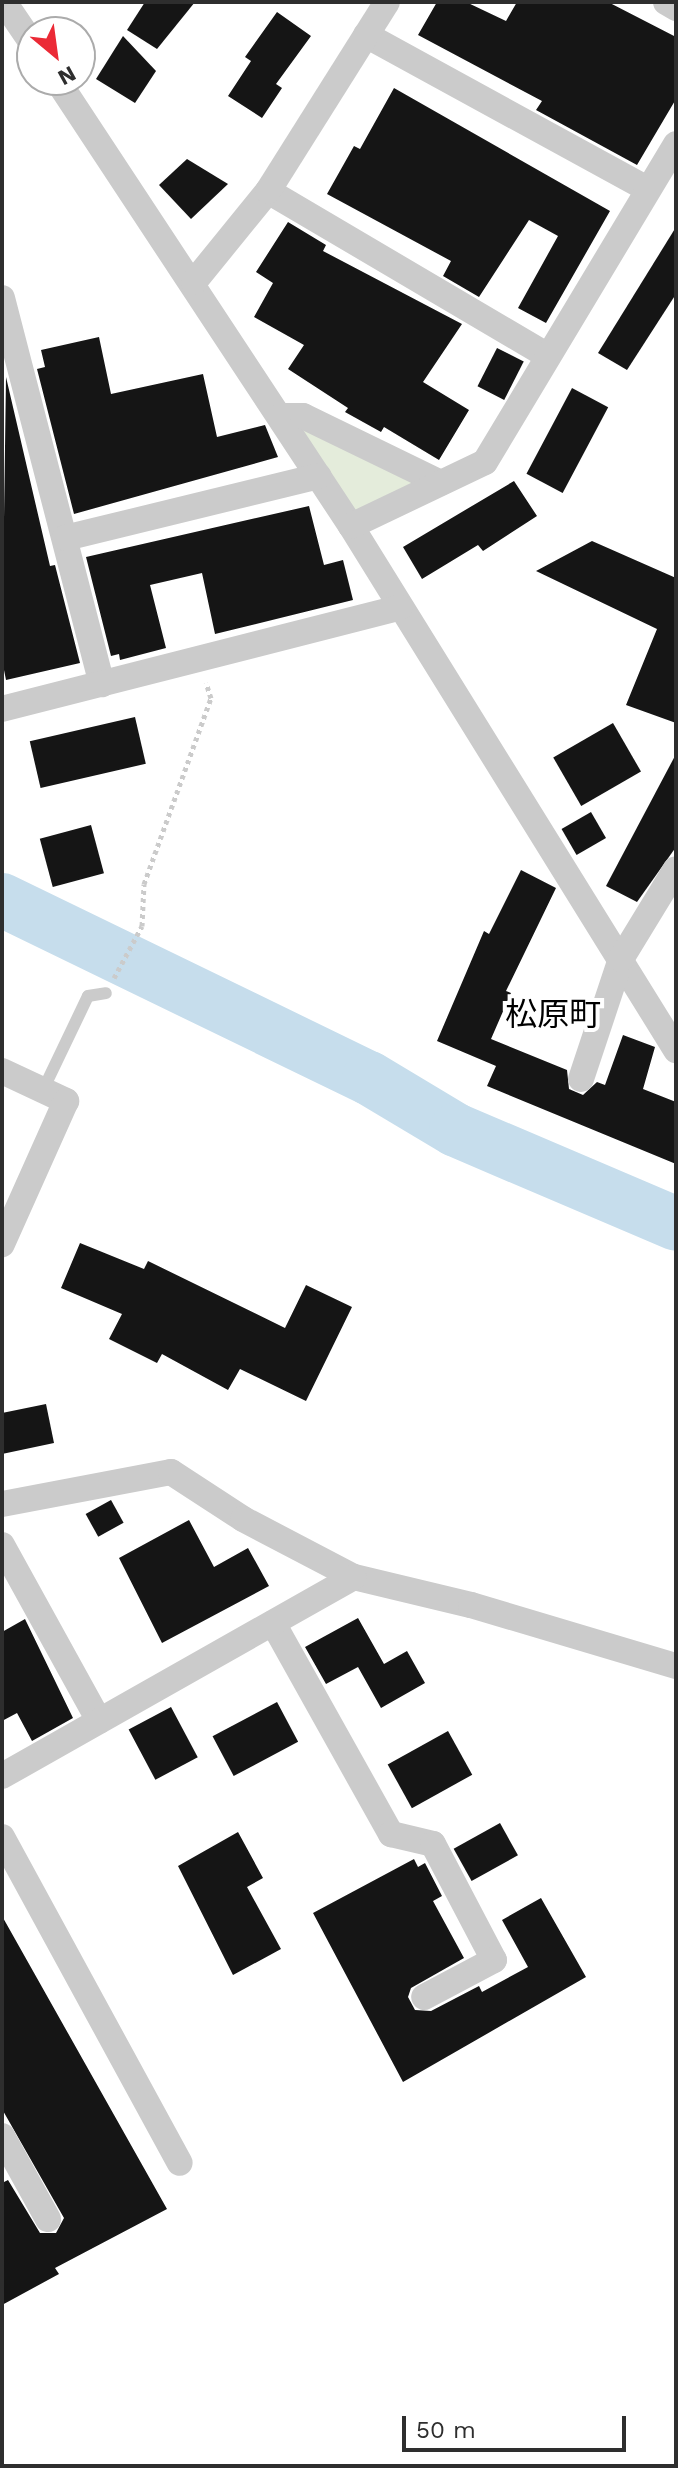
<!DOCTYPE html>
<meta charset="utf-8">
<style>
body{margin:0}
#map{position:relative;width:678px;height:2468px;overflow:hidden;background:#fff;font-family:"Work Sans","Noto Sans JP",sans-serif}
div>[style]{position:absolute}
.green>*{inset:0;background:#e4ecdb}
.river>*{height:54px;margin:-27px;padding:0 27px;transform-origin:27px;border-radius:27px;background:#c6ddec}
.building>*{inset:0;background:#151515;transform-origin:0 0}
.path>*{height:5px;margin-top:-2.5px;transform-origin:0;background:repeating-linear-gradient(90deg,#cbcbcb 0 4px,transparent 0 8px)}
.service>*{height:12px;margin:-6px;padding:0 6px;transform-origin:6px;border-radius:6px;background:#cbcbcb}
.minor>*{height:26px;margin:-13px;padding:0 13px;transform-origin:13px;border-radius:13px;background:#cbcbcb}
span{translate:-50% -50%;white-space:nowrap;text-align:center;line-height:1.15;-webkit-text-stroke:8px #fff;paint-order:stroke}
.quarter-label{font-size:32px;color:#000}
.frame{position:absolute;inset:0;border:4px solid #2e2e2e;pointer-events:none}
.north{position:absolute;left:16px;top:16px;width:80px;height:80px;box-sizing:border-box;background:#fff;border:2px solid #ababab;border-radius:50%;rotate:151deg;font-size:22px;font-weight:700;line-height:32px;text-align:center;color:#2e2e2e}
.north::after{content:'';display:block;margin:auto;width:28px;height:36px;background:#eb2a36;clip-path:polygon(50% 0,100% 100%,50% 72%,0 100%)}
.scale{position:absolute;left:402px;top:2416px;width:224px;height:36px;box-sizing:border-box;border:4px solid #2e2e2e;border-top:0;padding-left:10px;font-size:24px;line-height:28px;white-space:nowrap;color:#2e2e2e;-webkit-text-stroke:6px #fff;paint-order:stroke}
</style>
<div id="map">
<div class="green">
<i style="clip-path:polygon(280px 416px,441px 483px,351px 526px)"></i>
</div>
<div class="river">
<i style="left:2px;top:900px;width:408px;rotate:25.9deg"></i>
<i style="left:369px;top:1078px;width:101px;rotate:30.9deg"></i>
<i style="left:456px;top:1130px;width:239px;rotate:23.1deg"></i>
</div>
<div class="building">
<i style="clip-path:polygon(145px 2px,195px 2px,157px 49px,127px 30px)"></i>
<i style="clip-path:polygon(437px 2px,466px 2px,506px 21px,517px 2px,608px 2px,676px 37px,676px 99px,637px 165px,536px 110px,542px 101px,418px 35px)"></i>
<i style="clip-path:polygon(277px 12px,311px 36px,276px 84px,282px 88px,262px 118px,228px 96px,251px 61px,245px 57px)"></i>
<i style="clip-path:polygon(123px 36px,156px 71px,135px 103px,96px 79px)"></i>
<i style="clip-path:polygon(394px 88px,610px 211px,546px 323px,518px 308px,558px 236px,529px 220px,479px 297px,443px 276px,451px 261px,327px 194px,354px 146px,360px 149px)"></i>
<i style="clip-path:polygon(187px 159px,228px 184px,191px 219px,159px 185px)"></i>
<i style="clip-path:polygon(288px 222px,326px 245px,323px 251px,462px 324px,423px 382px,469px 410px,439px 460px,384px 427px,381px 432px,345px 412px,348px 408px,288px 369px,304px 345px,254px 317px,273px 283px,256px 272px)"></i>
<i style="clip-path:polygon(676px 227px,676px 294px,627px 370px,598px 353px)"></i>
<i style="clip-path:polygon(99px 337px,111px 394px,203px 374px,217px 437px,265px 425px,278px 457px,74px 514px,37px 369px,45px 367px,41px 350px)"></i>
<i style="left:497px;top:348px;width:30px;height:43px;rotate:27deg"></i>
<i style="clip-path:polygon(6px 377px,50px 566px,55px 565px,80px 663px,6px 680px,2px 660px)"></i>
<i style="left:572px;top:388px;width:41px;height:97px;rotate:28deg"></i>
<i style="clip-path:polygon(514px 481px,537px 516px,483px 551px,478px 545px,422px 579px,403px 547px)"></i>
<i style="clip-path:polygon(309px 506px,324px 565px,343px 560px,353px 600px,215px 634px,202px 573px,150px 585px,166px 648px,120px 660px,119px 654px,111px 656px,86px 557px)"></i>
<i style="clip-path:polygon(592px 541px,676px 578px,676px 723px,626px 705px,657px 629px,536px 571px)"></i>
<i style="left:135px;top:717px;width:48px;height:108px;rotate:77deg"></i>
<i style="left:613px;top:723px;width:56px;height:69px;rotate:60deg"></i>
<i style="clip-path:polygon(676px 754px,676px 847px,637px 902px,606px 886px)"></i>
<i style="left:591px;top:812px;width:30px;height:34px;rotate:60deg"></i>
<i style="left:91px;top:825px;width:50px;height:53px;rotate:75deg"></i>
<i style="clip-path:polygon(521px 870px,556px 888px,506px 991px,511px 993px,491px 1039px,567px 1070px,569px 1089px,583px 1095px,597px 1082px,605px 1085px,623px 1035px,655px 1047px,643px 1089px,676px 1102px,676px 1164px,487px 1086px,496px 1066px,437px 1041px,484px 931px,489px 934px)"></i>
<i style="clip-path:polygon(80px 1243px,144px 1269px,148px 1261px,285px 1328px,306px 1285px,352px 1307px,306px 1401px,240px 1369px,228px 1390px,162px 1354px,157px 1363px,109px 1339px,122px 1314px,61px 1288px)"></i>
<i style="clip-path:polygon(46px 1404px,54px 1443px,2px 1454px,2px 1413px)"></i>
<i style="left:111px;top:1500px;width:26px;height:29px;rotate:61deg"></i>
<i style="clip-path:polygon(189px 1520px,214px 1567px,248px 1548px,269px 1586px,162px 1643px,119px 1558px)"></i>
<i style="clip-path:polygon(358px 1618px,384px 1664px,407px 1651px,425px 1683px,381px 1708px,358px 1667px,326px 1684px,305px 1647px)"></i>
<i style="clip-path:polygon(25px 1619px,73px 1718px,32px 1741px,17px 1713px,2px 1721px,2px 1632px)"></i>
<i style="left:277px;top:1702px;width:45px;height:73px;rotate:62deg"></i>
<i style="left:171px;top:1707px;width:57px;height:48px;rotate:62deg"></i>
<i style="left:448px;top:1731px;width:50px;height:69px;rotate:61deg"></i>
<i style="left:500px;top:1823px;width:37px;height:53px;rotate:61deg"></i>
<i style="clip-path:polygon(238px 1832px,263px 1878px,247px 1887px,281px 1949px,233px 1975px,178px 1866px)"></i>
<i style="clip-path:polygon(414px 1859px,418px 1867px,425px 1863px,442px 1896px,433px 1901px,464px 1958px,411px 1988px,408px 1997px,415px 2010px,431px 2011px,479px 1986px,482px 1992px,528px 1967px,502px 1920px,541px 1898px,586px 1977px,403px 2082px,313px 1913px)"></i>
<i style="clip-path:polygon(2px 1916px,167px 2209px,55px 2268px,59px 2274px,2px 2305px,2px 2183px,8px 2180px,40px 2233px,56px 2233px,64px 2218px,2px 2109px)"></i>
</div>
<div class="path">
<i style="left:114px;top:978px;width:59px;rotate:-61.7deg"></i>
<i style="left:142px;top:926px;width:42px;rotate:-87.3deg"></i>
<i style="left:144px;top:884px;width:198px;rotate:-70.2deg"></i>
<i style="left:211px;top:698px;width:16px;rotate:-108deg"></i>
</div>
<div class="service">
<i style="left:43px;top:1090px;width:104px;rotate:-64.4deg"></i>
<i style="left:88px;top:996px;width:18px;rotate:-9deg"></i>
</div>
<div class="minor">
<i style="left:4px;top:2px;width:50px;rotate:55.7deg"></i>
<i style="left:666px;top:2px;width:12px;rotate:31deg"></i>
<i style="left:366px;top:35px;width:320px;rotate:28.7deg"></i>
<i style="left:57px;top:80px;width:534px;rotate:56.61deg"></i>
<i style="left:351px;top:526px;width:617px;rotate:58.19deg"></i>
<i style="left:268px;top:191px;width:325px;rotate:30.5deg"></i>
<i style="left:194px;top:282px;width:117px;rotate:-50.9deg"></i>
<i style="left:268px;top:191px;width:223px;rotate:-57.8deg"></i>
<i style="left:2px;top:298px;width:399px;rotate:75.5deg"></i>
<i style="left:280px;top:416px;width:23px"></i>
<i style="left:303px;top:416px;width:153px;rotate:25.9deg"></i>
<i style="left:351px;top:526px;width:148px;rotate:-25.5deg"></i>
<i style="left:485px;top:462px;width:371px;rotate:-59deg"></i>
<i style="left:65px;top:538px;width:261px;rotate:-13.7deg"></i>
<i style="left:2px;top:709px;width:410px;rotate:-14.3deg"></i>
<i style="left:2px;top:1071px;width:71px;rotate:25.1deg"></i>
<i style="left:66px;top:1101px;width:157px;rotate:114.1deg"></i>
<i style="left:581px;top:1079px;width:126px;rotate:-71.6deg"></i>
<i style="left:621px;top:959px;width:105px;rotate:-58.6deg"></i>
<i style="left:2px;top:1504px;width:172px;rotate:-10.7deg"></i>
<i style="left:171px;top:1472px;width:86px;rotate:33.1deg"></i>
<i style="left:243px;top:1519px;width:125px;rotate:27.6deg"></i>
<i style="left:354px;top:1577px;width:120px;rotate:13.5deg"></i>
<i style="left:471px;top:1605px;width:214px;rotate:16.6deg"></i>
<i style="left:2px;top:1545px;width:201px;rotate:61.1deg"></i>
<i style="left:273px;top:1623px;width:242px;rotate:60.8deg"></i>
<i style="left:391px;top:1834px;width:43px;rotate:13.4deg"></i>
<i style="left:433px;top:1844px;width:131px;rotate:62.3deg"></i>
<i style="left:494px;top:1960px;width:79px;rotate:152.1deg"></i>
<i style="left:2px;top:1776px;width:404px;rotate:-29.5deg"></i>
<i style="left:2px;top:1837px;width:371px;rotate:61.4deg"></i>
<i style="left:2px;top:2136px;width:95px;rotate:61deg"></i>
</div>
<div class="quarter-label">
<span style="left:553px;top:1014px">松原町</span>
</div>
<div class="frame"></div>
<div class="north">N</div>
<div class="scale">50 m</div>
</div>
